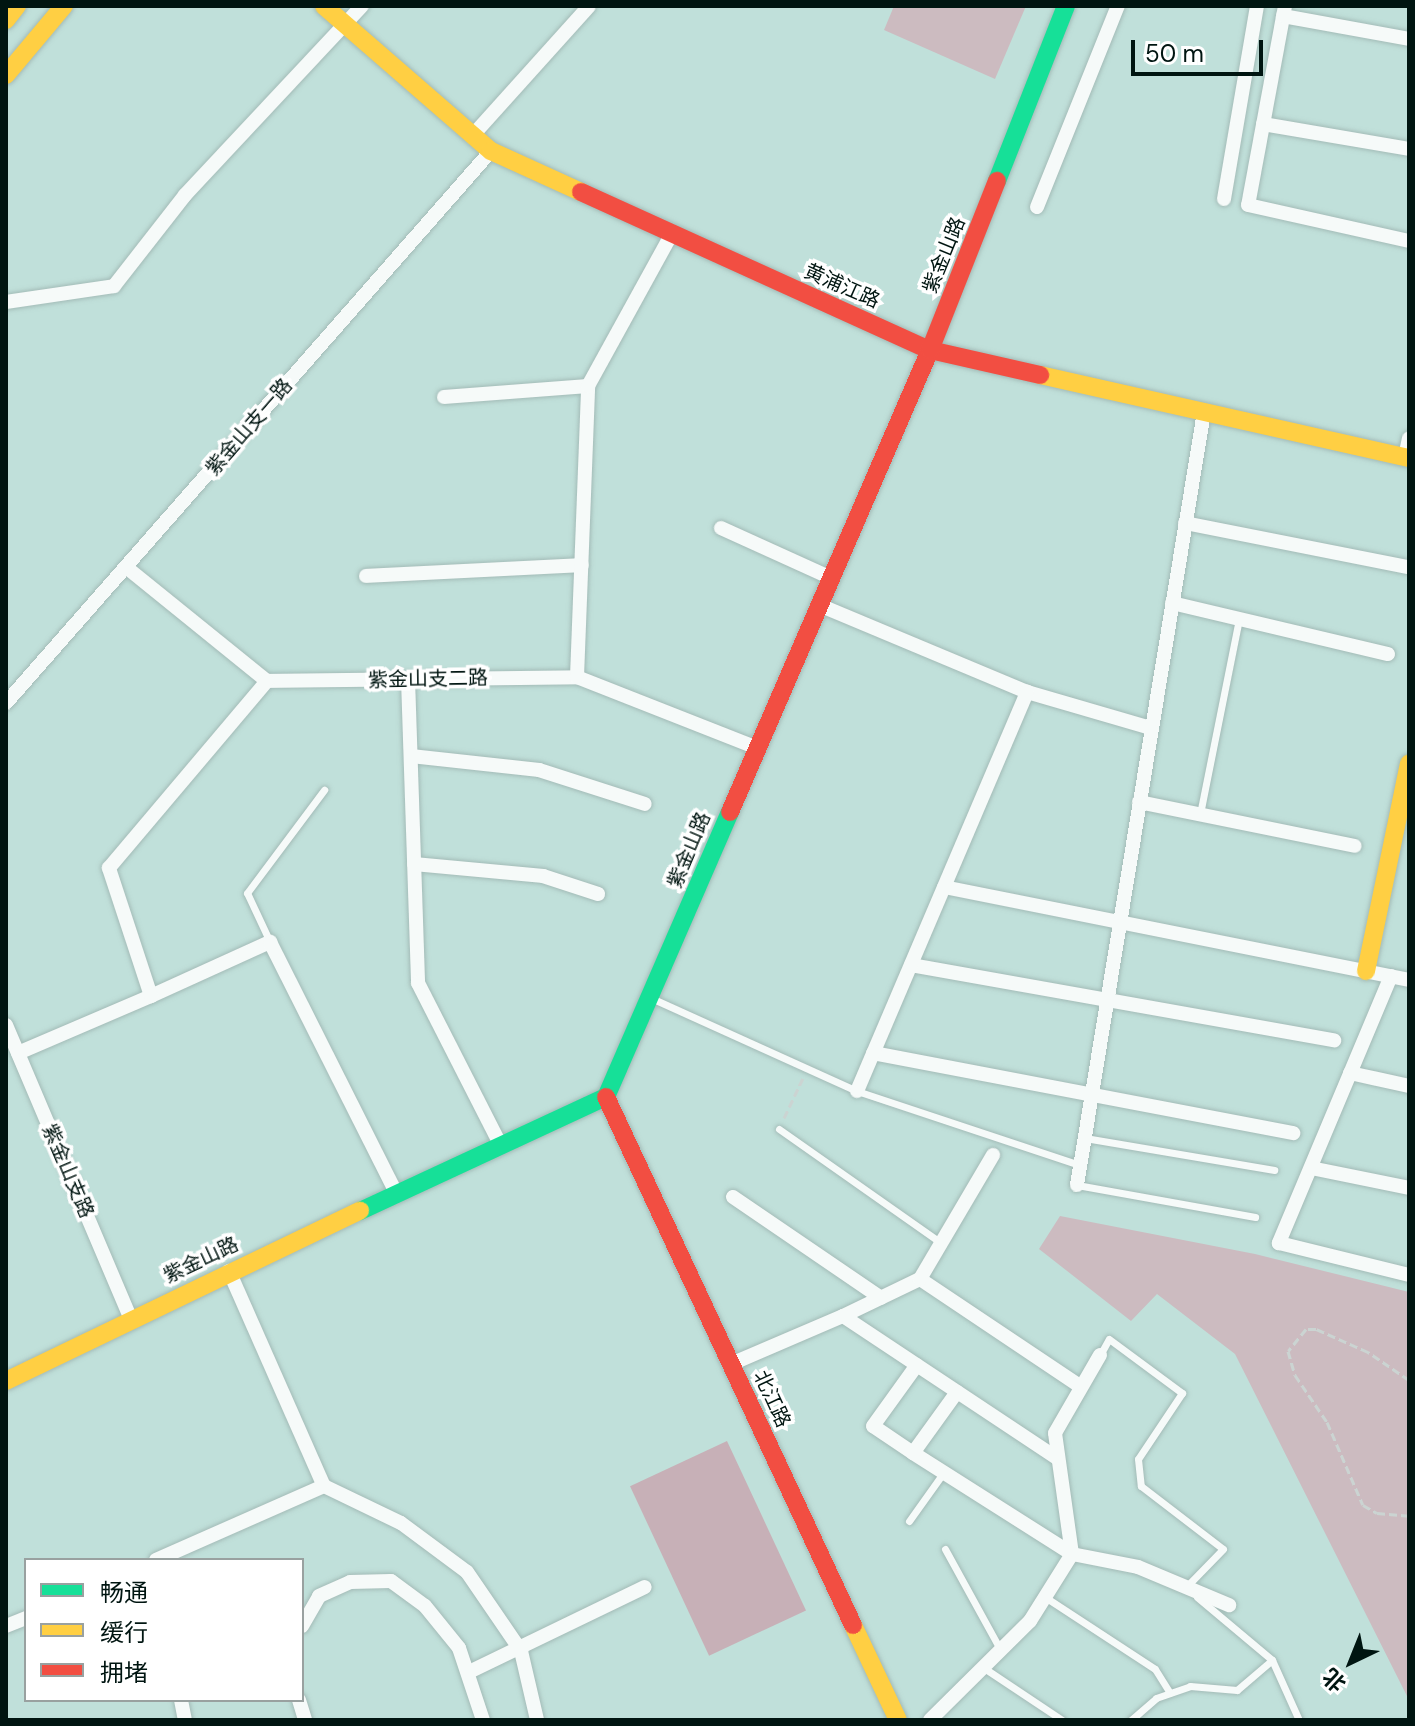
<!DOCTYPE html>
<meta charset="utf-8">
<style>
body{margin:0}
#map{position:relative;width:1415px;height:1726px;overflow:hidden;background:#c0e0da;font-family:"DM Sans","Noto Sans SC",sans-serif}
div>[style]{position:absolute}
.green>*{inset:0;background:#ccbbc0}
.forest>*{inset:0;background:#c7b0b7;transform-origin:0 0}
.path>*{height:3px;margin-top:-1.5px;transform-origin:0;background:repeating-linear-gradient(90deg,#cbd4d2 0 8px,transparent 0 12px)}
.roads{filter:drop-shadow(0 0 2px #a3bbb7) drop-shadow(0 0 2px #a3bbb7)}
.lane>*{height:7px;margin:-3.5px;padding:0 3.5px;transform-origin:3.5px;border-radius:3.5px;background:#f6faf9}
.street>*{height:14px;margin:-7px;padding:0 7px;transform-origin:7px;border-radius:7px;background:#f6faf9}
.fast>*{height:18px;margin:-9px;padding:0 9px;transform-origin:9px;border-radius:9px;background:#16e098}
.slow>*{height:18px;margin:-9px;padding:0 9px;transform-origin:9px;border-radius:9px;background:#ffcf43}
.jam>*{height:18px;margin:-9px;padding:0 9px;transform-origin:9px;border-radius:9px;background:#f24e42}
span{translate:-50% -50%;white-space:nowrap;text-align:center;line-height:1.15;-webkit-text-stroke:7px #fff;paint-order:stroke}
.street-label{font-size:20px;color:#001511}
.frame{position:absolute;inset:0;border:8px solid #001511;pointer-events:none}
.legend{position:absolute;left:24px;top:1558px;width:280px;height:144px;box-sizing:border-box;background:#fff;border:2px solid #99a1a0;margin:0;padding:10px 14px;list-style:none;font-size:24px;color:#001511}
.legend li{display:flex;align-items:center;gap:16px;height:40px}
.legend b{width:40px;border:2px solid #99a1a0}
.north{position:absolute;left:1311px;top:1622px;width:80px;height:80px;-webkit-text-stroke:6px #fff;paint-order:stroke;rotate:223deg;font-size:22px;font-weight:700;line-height:32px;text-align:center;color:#001511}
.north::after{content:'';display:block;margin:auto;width:28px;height:36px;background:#001511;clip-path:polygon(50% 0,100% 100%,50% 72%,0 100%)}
.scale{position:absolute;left:1131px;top:40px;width:132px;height:36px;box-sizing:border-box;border:4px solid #001511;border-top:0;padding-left:10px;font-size:24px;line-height:28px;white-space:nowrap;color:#001511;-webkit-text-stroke:6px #fff;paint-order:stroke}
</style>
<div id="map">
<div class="green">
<i style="clip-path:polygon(894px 6px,1026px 6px,995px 79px,884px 30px)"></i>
<i style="clip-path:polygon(1060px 1216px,1255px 1254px,1409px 1292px,1409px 1700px,1235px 1354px,1157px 1294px,1131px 1321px,1039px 1249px)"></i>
</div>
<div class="forest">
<i style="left:727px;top:1441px;width:187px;height:107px;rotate:65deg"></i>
</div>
<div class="path">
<i style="left:784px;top:1118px;width:44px;rotate:-64.6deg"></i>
<i style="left:1409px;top:1380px;width:50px;rotate:-145.7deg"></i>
<i style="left:1368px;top:1352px;width:57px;rotate:-156.1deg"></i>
<i style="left:1316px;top:1329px;width:10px;rotate:180deg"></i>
<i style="left:1306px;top:1329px;width:28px;rotate:129deg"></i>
<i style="left:1288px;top:1351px;width:25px;rotate:74deg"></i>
<i style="left:1295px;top:1375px;width:57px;rotate:55.8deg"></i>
<i style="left:1327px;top:1422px;width:90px;rotate:66.6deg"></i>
<i style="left:1363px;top:1505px;width:16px;rotate:30deg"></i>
<i style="left:1377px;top:1513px;width:32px;rotate:5deg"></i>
</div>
<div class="roads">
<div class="lane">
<i style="left:1200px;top:814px;width:199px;rotate:-78.7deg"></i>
<i style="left:270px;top:942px;width:54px;rotate:-115.1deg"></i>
<i style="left:247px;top:893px;width:129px;rotate:-53.2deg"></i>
<i style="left:651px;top:998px;width:226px;rotate:24.3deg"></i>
<i style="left:857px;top:1091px;width:235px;rotate:18.4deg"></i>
<i style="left:779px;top:1129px;width:198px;rotate:35.1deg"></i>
<i style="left:1085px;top:1138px;width:192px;rotate:9.6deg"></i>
<i style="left:1077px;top:1185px;width:181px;rotate:10.2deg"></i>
<i style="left:1100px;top:1355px;width:18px;rotate:-61deg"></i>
<i style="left:1109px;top:1339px;width:91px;rotate:36.5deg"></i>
<i style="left:1182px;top:1393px;width:79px;rotate:123.7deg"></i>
<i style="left:1138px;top:1459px;width:27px;rotate:84deg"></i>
<i style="left:1141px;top:1486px;width:103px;rotate:37.5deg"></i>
<i style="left:1223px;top:1549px;width:52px;rotate:134.2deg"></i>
<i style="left:909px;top:1521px;width:60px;rotate:-54.5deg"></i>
<i style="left:945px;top:1549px;width:114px;rotate:61.2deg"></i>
<i style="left:1045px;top:1597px;width:131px;rotate:33.2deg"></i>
<i style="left:1155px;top:1669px;width:28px;rotate:58deg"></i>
<i style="left:1197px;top:1597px;width:98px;rotate:40deg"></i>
<i style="left:1272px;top:1660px;width:66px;rotate:65.8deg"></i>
<i style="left:984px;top:1668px;width:94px;rotate:33.7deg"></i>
<i style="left:1131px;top:1720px;width:33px;rotate:-41deg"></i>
<i style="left:1156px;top:1698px;width:36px;rotate:-19deg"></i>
<i style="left:1190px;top:1686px;width:47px;rotate:4.9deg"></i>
<i style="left:1237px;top:1690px;width:46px;rotate:-40.6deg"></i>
</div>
<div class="street">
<i style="left:1285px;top:6px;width:202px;rotate:100.5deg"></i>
<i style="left:1248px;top:205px;width:165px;rotate:12.6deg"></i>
<i style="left:1283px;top:16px;width:128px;rotate:10.3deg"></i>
<i style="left:1263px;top:124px;width:148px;rotate:9.7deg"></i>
<i style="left:473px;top:135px;width:173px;rotate:-48deg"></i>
<i style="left:1224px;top:199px;width:196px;rotate:-80.3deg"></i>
<i style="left:1037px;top:207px;width:217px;rotate:-68.1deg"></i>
<i style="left:6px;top:302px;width:109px;rotate:-8.4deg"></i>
<i style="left:114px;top:286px;width:115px;rotate:-52deg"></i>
<i style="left:185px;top:195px;width:259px;rotate:-46.9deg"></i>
<i style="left:444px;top:397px;width:144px;rotate:-4.4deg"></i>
<i style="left:1405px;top:457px;width:19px;rotate:-78deg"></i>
<i style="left:1185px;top:523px;width:226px;rotate:11.2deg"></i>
<i style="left:721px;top:528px;width:121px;rotate:24.4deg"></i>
<i style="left:126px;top:567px;width:181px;rotate:39deg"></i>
<i style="left:267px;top:681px;width:310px;rotate:-0.7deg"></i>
<i style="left:577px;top:677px;width:193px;rotate:21.5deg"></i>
<i style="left:366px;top:576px;width:216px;rotate:-2.9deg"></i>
<i style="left:1172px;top:603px;width:222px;rotate:13.3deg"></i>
<i style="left:819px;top:605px;width:225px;rotate:22.7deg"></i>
<i style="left:1027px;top:692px;width:129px;rotate:16.2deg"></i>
<i style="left:577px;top:677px;width:291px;rotate:-87.8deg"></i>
<i style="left:588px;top:386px;width:175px;rotate:-61.2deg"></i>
<i style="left:408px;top:679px;width:304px;rotate:88.1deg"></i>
<i style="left:418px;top:983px;width:183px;rotate:63deg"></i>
<i style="left:6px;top:703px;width:735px;rotate:-48.7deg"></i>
<i style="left:411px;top:756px;width:129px;rotate:6.2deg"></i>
<i style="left:539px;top:770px;width:111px;rotate:17.8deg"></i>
<i style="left:1139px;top:802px;width:220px;rotate:11.5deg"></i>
<i style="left:414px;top:864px;width:130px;rotate:5.3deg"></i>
<i style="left:543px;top:876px;width:58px;rotate:18.1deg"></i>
<i style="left:944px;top:887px;width:474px;rotate:11.3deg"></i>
<i style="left:911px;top:965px;width:430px;rotate:10.1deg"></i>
<i style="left:1391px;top:976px;width:290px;rotate:112.8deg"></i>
<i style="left:1279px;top:1243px;width:134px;rotate:13.8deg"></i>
<i style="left:151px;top:996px;width:131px;rotate:-24.4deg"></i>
<i style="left:270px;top:942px;width:281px;rotate:63.3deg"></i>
<i style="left:6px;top:1025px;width:317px;rotate:67deg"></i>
<i style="left:18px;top:1053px;width:145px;rotate:-23.2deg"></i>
<i style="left:151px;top:996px;width:135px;rotate:-108.2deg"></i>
<i style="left:109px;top:868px;width:245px;rotate:-49.8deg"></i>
<i style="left:873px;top:1053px;width:428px;rotate:10.8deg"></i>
<i style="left:1350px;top:1073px;width:60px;rotate:12.4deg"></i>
<i style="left:857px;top:1091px;width:434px;rotate:-66.9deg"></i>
<i style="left:1311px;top:1168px;width:100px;rotate:11.5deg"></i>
<i style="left:1077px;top:1185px;width:783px;rotate:-80.67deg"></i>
<i style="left:733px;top:1197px;width:179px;rotate:34.3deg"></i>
<i style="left:229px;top:1271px;width:235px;rotate:66.2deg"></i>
<i style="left:324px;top:1486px;width:85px;rotate:25.7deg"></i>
<i style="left:401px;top:1523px;width:82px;rotate:36.6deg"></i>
<i style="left:467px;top:1572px;width:96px;rotate:55.6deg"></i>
<i style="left:521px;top:1651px;width:71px;rotate:76.9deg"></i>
<i style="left:920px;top:1279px;width:192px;rotate:33.8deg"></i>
<i style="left:843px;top:1316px;width:85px;rotate:-25.7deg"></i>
<i style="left:920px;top:1279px;width:144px;rotate:-59.5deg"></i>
<i style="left:731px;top:1364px;width:122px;rotate:-23.2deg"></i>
<i style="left:843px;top:1316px;width:258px;rotate:33.6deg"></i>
<i style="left:957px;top:1392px;width:75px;rotate:125.8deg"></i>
<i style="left:913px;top:1453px;width:188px;rotate:32.4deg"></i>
<i style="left:1072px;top:1554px;width:67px;rotate:11.1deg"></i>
<i style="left:1138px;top:1567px;width:99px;rotate:22.7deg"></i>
<i style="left:913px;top:1453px;width:48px;rotate:-146deg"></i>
<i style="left:873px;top:1426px;width:75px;rotate:-54.2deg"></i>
<i style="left:156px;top:1560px;width:184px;rotate:-23.8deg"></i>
<i style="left:6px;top:1626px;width:22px;rotate:-22deg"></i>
<i style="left:302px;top:1626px;width:34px;rotate:-60deg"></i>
<i style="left:319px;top:1596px;width:34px;rotate:-24deg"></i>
<i style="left:350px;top:1582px;width:41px;rotate:-1.4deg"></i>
<i style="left:391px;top:1581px;width:42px;rotate:36.3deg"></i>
<i style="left:425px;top:1606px;width:54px;rotate:51deg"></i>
<i style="left:459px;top:1648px;width:76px;rotate:71.6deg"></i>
<i style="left:469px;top:1672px;width:195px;rotate:-25.8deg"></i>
<i style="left:181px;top:1700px;width:20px;rotate:79deg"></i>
<i style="left:299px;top:1700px;width:21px;rotate:73deg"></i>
<i style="left:930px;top:1720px;width:141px;rotate:-44.7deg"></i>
<i style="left:1030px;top:1621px;width:79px;rotate:-57.9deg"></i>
<i style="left:1072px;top:1554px;width:122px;rotate:-98deg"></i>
<i style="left:1055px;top:1433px;width:90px;rotate:-60deg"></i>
</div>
<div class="fast">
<i style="left:997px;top:181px;width:188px;rotate:-68.5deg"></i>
<i style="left:360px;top:1211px;width:271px;rotate:-24.9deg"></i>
<i style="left:606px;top:1097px;width:311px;rotate:-66.5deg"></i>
</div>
<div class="slow">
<i style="left:324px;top:6px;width:221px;rotate:41deg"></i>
<i style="left:491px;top:151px;width:99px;rotate:24.5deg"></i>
<i style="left:6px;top:20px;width:18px;rotate:-52deg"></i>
<i style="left:6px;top:75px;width:90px;rotate:-50deg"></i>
<i style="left:1040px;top:375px;width:378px;rotate:12.7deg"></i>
<i style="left:1366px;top:971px;width:212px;rotate:-78.3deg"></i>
<i style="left:6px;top:1381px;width:393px;rotate:-25.7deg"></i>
<i style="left:853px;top:1625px;width:105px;rotate:64.7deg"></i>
</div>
<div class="jam">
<i style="left:581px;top:192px;width:383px;rotate:24.4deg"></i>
<i style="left:930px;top:350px;width:113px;rotate:12.8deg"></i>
<i style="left:730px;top:812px;width:503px;rotate:-66.59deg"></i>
<i style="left:930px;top:350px;width:182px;rotate:-68.4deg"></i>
<i style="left:606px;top:1097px;width:583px;rotate:64.93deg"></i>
</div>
</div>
<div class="street-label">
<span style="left:944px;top:255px;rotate:-68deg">紫金山路</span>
<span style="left:842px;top:286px;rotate:24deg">黄浦江路</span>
<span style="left:249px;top:427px;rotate:-49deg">紫金山支一路</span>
<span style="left:428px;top:679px;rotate:-1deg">紫金山支二路</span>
<span style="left:689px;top:850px;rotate:-67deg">紫金山路</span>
<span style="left:68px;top:1171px;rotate:67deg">紫金山支路</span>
<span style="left:201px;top:1260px;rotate:-25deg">紫金山路</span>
<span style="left:772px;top:1399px;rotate:65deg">北江路</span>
</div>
<div class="frame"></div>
<ul class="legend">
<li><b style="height:10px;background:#16e098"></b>畅通</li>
<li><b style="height:10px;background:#ffcf43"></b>缓行</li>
<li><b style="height:10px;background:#f24e42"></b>拥堵</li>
</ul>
<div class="north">北</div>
<div class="scale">50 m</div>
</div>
